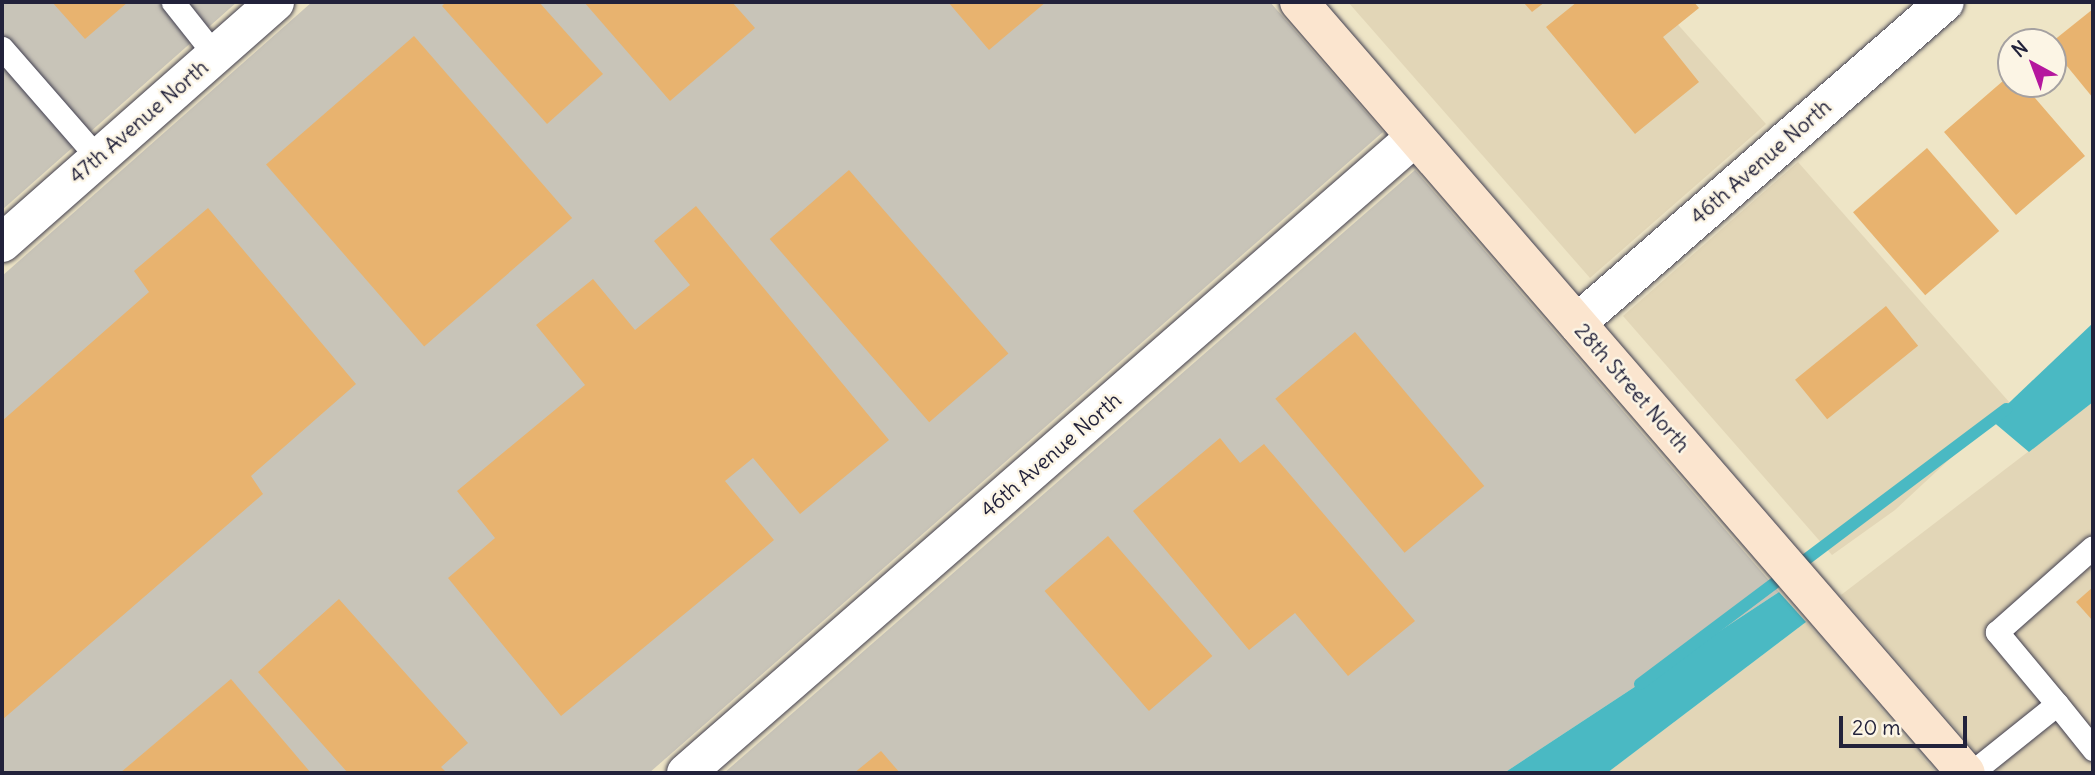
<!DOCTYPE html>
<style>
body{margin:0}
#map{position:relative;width:2095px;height:775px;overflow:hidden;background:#eee5c6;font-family:Delius,sans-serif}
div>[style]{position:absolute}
.built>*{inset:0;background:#e2d6b7}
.industrial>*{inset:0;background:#c8c4b8}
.water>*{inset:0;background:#4ab9c3}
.stream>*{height:12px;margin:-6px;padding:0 6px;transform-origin:6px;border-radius:6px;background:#4ab9c3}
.building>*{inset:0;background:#e8b36f;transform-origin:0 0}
.roads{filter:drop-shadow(0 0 2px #413f50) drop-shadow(0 0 2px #413f50)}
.lane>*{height:23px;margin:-11.5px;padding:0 11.5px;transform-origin:11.5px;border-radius:11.5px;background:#fff}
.street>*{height:38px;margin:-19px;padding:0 19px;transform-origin:19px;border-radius:19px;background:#fff}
.secondary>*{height:38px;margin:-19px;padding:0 19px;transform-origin:19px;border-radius:19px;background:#fbe5cf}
span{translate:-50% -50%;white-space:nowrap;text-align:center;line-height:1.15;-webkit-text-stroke:5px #fcf5e5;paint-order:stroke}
.street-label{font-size:21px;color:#22223b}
.frame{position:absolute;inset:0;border:4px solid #22223b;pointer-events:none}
.north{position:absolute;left:1997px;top:28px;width:70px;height:70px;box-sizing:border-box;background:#fcf5e5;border:2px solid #a5a1a1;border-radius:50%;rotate:319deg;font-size:19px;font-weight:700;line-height:28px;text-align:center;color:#22223b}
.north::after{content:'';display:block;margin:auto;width:24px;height:32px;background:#b5179e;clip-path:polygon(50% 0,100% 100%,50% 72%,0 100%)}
.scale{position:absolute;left:1839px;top:716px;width:128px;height:32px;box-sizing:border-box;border:4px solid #22223b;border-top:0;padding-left:9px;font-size:21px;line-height:24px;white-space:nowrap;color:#22223b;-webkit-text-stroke:5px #fcf5e5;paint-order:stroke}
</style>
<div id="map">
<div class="built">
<i style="clip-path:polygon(1348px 2px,1658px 2px,1766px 124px,1590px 278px)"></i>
<i style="clip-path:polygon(1798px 162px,2010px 403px,1895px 510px,1832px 555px,1623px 316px)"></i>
<i style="clip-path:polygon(2093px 402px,2093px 773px,1994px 773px,1841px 595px)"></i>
<i style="clip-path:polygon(1806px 622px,1936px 773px,1607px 773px)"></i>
</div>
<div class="industrial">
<i style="clip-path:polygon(2px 2px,237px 2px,2px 210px)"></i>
<i style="clip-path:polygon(312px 2px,1270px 2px,1383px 132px,649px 773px,2px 773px,2px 276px)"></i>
<i style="clip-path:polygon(1415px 170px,1779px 592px,1504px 773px,724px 773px)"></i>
</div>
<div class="water">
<i style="clip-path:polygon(2093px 323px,2093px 402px,2029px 452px,1991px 420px)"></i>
<i style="clip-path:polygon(1779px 592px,1806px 622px,1607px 773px,1504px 773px)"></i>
</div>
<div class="stream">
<i style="left:1640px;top:684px;width:458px;rotate:-36.9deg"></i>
</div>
<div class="building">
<i style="clip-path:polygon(52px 2px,128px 2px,85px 39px)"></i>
<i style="clip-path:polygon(446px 2px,539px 2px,603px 74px,547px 124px,442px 6px)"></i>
<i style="clip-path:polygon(584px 2px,732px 2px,755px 28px,670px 101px)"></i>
<i style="clip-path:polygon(948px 2px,1046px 2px,989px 50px)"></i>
<i style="clip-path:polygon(1523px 2px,1545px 2px,1532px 12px)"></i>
<i style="clip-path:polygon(1577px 2px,1694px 2px,1699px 8px,1663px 37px,1699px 82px,1635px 134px,1546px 27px)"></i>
<i style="clip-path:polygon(2093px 9px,2093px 98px,2053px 49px,2053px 41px)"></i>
<i style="left:414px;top:36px;width:241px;height:196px;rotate:49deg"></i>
<i style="clip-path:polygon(2011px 74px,2011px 84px,2023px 84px,2085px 156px,2016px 215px,1944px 132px)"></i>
<i style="left:1927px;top:148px;width:110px;height:98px;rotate:49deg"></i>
<i style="left:849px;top:170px;width:243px;height:105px;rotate:49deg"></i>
<i style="clip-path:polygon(696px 206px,889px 440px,800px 514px,753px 458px,725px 481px,774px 540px,561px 716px,448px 578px,495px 538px,457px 491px,585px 385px,536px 325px,593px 279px,635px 330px,690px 285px,654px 241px)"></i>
<i style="clip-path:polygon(208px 208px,356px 384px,251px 476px,263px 494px,2px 720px,2px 421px,149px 292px,134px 271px)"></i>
<i style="left:1886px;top:306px;width:51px;height:117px;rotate:51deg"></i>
<i style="left:1355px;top:332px;width:201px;height:104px;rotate:50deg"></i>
<i style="clip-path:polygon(1220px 438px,1240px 463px,1264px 444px,1415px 621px,1348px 676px,1295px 613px,1249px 650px,1133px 511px)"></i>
<i style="left:1108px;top:536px;width:159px;height:84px;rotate:49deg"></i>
<i style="clip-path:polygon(2093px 587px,2093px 621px,2076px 602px)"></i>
<i style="clip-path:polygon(339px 599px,468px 743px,441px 767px,447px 773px,348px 773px,258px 672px)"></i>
<i style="clip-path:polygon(231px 679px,311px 773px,120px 773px)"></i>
<i style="clip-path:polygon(881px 751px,900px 773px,854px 773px)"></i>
</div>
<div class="roads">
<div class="lane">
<i style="left:173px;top:2px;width:68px;rotate:51.6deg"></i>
<i style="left:2px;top:48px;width:146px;rotate:48.9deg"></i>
<i style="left:2057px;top:704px;width:94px;rotate:-129.8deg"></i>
<i style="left:1997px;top:632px;width:128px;rotate:-41.5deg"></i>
<i style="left:1971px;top:773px;width:110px;rotate:-38.7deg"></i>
<i style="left:2057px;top:704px;width:58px;rotate:51.3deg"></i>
</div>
<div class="street">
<i style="left:2px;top:243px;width:364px;rotate:-41.4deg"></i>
<i style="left:1577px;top:323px;width:488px;rotate:-41.1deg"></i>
<i style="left:686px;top:773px;width:967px;rotate:-41.1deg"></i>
</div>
<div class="secondary">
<i style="left:1299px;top:2px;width:1019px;rotate:49.14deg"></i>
</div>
</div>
<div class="street-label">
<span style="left:139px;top:122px;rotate:-41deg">47th Avenue North</span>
<span style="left:1761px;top:162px;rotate:-41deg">46th Avenue North</span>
<span style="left:1632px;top:388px;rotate:49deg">28th Street North</span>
<span style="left:1051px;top:455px;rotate:-41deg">46th Avenue North</span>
</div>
<div class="frame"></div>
<div class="north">N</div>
<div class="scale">20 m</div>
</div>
